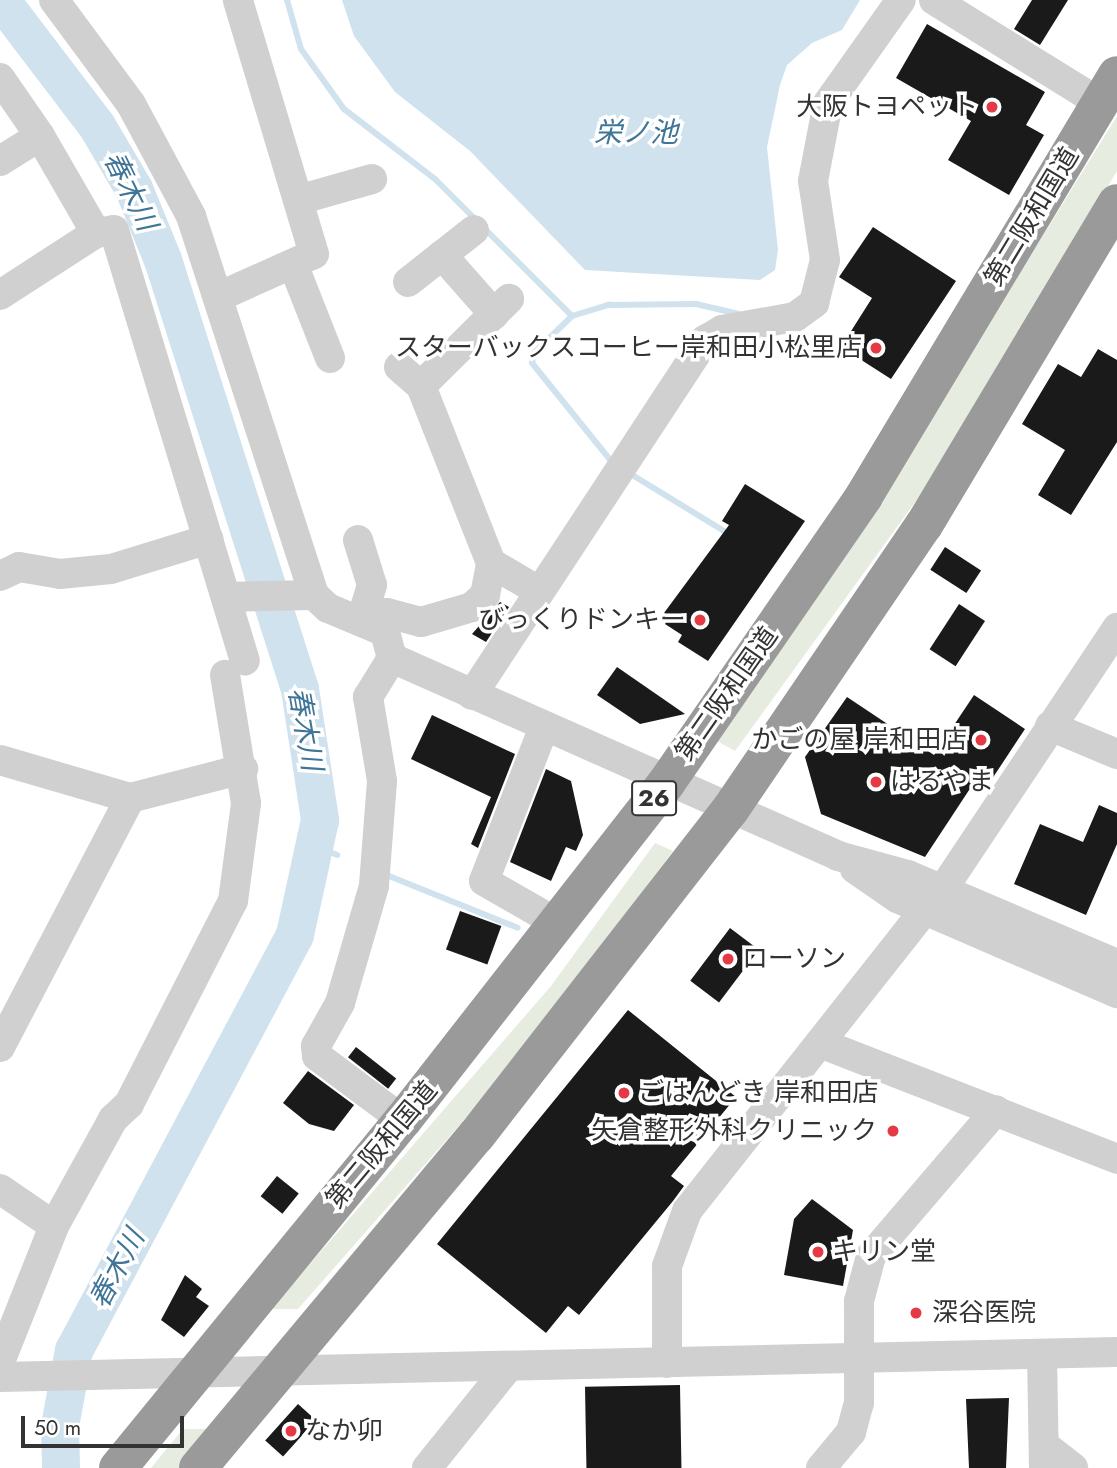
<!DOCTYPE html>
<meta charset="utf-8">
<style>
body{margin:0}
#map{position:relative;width:1117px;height:1468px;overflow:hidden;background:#fff;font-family:Jost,"Noto Sans JP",sans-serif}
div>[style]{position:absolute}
.green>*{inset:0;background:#e6ecdf}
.water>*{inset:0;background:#cfe2ee}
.stream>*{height:6px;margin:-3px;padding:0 3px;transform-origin:3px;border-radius:3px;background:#cfe2ee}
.river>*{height:38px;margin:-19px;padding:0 19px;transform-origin:19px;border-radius:19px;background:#cfe2ee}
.building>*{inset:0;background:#1a1a1a;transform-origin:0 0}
.minor>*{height:30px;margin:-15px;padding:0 15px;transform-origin:15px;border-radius:15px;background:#d0d0d0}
.highway>*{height:38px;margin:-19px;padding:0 19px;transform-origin:19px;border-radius:19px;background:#9a9a9a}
.dots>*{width:19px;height:19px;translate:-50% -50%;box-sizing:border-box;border:4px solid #fff;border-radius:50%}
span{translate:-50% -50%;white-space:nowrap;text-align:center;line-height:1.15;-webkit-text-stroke:7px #fff;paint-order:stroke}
.shield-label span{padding:2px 5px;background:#fff;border:2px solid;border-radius:5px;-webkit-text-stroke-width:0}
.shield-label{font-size:24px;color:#333;font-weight:700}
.poi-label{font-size:26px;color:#333}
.right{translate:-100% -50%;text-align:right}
.left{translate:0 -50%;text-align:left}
.street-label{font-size:26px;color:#333}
.water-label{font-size:28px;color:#3f7597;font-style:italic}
.scale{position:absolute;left:21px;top:1416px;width:163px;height:32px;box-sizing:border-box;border:4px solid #333;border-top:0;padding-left:9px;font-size:21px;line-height:24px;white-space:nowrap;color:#333;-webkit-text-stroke:5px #fff;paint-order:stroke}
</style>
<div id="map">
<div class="green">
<i style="clip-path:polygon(1117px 116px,1117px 171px,918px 498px,735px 751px,717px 741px,844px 557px)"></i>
<i style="clip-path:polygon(655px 843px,673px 851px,507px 1071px,298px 1309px,271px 1309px,551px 986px)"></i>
<i style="clip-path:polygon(183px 1429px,212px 1429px,181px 1468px,151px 1468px)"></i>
</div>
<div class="water">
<i style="clip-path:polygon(342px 0,860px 0,842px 30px,812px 43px,787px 65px,780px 85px,767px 147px,778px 250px,775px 270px,760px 280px,585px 270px,470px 151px,395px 92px,354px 36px)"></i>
</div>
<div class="stream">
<i style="left:287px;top:0;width:51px;rotate:74.1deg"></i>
<i style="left:301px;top:49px;width:74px;rotate:54.4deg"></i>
<i style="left:344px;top:109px;width:115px;rotate:37.6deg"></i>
<i style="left:435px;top:179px;width:194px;rotate:45deg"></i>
<i style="left:572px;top:316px;width:39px;rotate:-17deg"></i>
<i style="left:609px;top:305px;width:87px;rotate:-0.7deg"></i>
<i style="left:696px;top:304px;width:44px;rotate:13.1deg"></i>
<i style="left:572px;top:316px;width:53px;rotate:135.8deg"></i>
<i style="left:534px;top:353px;width:10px;rotate:101deg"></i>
<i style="left:532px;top:363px;width:127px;rotate:51.1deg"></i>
<i style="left:629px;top:473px;width:117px;rotate:31.4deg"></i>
<i style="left:314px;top:846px;width:25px;rotate:21deg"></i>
<i style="left:384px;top:874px;width:144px;rotate:21.9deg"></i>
</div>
<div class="river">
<i style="left:1px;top:0;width:158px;rotate:52.7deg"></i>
<i style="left:97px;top:126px;width:73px;rotate:59.6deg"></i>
<i style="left:134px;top:189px;width:77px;rotate:67.8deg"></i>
<i style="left:163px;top:260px;width:450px;rotate:72.3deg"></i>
<i style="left:300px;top:689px;width:133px;rotate:81.3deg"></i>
<i style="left:320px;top:820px;width:118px;rotate:102.3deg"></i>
<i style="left:295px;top:935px;width:470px;rotate:118deg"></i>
<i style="left:74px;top:1350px;width:77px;rotate:100.4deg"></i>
<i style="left:60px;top:1426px;width:42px;rotate:88.6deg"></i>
</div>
<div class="building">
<i style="clip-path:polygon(1032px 0,1068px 0,1040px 45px,1014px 29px)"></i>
<i style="clip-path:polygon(927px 24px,1045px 92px,1026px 125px,1044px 135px,1009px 195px,948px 160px,971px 121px,896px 78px)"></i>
<i style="clip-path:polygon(873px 227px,956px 281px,891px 379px,841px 347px,872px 298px,839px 277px)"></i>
<i style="clip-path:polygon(1098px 349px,1117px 360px,1117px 442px,1071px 515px,1038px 495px,1065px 450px,1022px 424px,1058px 364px,1081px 377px)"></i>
<i style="clip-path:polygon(745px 484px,805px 521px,708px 661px,678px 642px,682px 635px,665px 624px,669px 617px,664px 613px,729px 525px,722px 521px)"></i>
<i style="left:945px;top:547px;width:43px;height:27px;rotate:33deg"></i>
<i style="clip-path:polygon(500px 602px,509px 607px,486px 642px,472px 634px)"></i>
<i style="left:959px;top:604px;width:31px;height:54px;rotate:33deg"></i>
<i style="clip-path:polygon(617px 667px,685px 714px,640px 724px,597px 695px)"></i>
<i style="clip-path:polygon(974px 695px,1025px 729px,988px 785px,977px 778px,925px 857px,821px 814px,805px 757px,847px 697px,934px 755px)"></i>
<i style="clip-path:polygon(432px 715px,515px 754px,478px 848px,471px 844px,491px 797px,411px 759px)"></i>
<i style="clip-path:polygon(546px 769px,571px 781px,583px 835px,576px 851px,566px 847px,551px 881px,510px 862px)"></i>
<i style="clip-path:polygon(1099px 805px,1117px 813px,1117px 844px,1086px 915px,1014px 884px,1040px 824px,1083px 842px)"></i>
<i style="left:460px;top:911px;width:44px;height:41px;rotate:20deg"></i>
<i style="left:730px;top:928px;width:36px;height:66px;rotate:37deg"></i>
<i style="clip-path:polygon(628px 1010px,736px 1097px,671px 1176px,684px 1186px,673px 1201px,579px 1315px,568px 1306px,546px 1333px,437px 1244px)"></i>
<i style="left:356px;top:1047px;width:51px;height:13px;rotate:38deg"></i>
<i style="clip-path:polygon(308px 1071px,354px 1105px,334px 1131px,309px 1124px,283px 1103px)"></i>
<i style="left:277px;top:1176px;width:28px;height:26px;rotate:39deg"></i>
<i style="clip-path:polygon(812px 1199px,853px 1230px,843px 1286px,784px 1275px,794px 1219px)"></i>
<i style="clip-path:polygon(185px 1275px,202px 1289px,196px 1297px,209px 1306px,184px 1337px,161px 1320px)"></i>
<i style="left:680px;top:1385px;width:83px;height:95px;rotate:89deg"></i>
<i style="clip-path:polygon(1009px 1398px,1006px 1468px,969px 1468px,966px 1399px)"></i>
<i style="left:298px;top:1404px;width:24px;height:49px;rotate:42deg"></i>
</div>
<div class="minor">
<i style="left:54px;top:0;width:129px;rotate:53.5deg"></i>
<i style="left:131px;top:104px;width:127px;rotate:61.8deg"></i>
<i style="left:191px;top:216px;width:398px;rotate:72deg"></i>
<i style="left:314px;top:595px;width:19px;rotate:43deg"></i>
<i style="left:328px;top:608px;width:62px;rotate:22.8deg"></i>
<i style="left:385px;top:632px;width:27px;rotate:75deg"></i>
<i style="left:392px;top:658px;width:46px;rotate:121.6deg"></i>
<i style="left:368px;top:697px;width:85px;rotate:80.5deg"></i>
<i style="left:382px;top:781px;width:105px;rotate:94.4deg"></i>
<i style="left:374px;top:886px;width:122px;rotate:106.2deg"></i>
<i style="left:340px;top:1003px;width:49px;rotate:119.2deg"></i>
<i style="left:316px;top:1046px;width:10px;rotate:84deg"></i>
<i style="left:317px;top:1056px;width:107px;rotate:36.7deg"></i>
<i style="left:934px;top:0;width:195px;rotate:31.8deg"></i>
<i style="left:0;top:78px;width:70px;rotate:55.4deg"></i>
<i style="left:40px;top:136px;width:47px;rotate:148deg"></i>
<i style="left:40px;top:136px;width:112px;rotate:60deg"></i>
<i style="left:298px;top:200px;width:77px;rotate:-15.8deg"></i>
<i style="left:442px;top:255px;width:79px;rotate:48.6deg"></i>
<i style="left:293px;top:264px;width:101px;rotate:68.5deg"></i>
<i style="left:408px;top:282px;width:84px;rotate:-38.2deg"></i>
<i style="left:0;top:295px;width:114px;rotate:-32.9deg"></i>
<i style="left:96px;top:233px;width:18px;rotate:-9deg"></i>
<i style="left:114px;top:230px;width:450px;rotate:73.1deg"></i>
<i style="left:218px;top:297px;width:105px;rotate:-24.1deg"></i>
<i style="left:314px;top:254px;width:265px;rotate:-106.7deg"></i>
<i style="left:399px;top:367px;width:29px;rotate:41deg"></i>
<i style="left:421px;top:386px;width:190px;rotate:68.4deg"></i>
<i style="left:491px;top:563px;width:53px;rotate:30.4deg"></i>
<i style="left:421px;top:386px;width:124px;rotate:-44.7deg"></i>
<i style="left:358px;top:540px;width:47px;rotate:72.7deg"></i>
<i style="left:372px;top:585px;width:38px;rotate:107deg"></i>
<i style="left:0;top:576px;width:21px;rotate:-25deg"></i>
<i style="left:19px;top:567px;width:42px;rotate:9.7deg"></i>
<i style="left:60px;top:574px;width:51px;rotate:-5.6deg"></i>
<i style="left:111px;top:569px;width:102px;rotate:-17deg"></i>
<i style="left:226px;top:597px;width:88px;rotate:-1.3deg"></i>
<i style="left:361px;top:621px;width:27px;rotate:-17deg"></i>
<i style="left:387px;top:613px;width:35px;rotate:15deg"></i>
<i style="left:421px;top:622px;width:53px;rotate:-16.4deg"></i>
<i style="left:472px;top:607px;width:18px;rotate:-43deg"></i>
<i style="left:485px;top:595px;width:33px;rotate:-79deg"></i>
<i style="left:392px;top:658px;width:488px;rotate:23.9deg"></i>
<i style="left:838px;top:856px;width:73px;rotate:15.2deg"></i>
<i style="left:908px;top:875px;width:227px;rotate:23.1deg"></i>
<i style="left:472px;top:695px;width:425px;rotate:-56.7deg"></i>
<i style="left:705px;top:340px;width:20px;rotate:-30deg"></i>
<i style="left:722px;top:330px;width:74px;rotate:-10.1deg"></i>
<i style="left:795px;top:317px;width:24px;rotate:-36deg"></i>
<i style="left:814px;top:303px;width:44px;rotate:-75.7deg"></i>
<i style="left:825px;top:260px;width:80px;rotate:-98.6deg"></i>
<i style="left:813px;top:181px;width:79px;rotate:-79.1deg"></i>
<i style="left:828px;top:103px;width:126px;rotate:-54.7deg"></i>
<i style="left:1050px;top:726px;width:73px;rotate:22.7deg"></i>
<i style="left:544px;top:727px;width:165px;rotate:111.3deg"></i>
<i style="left:484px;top:881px;width:84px;rotate:29.9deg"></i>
<i style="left:0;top:760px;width:135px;rotate:16.3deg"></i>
<i style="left:130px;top:798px;width:117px;rotate:-14.4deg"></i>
<i style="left:855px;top:869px;width:51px;rotate:34.6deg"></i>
<i style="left:897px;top:898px;width:240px;rotate:23.4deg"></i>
<i style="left:943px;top:889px;width:314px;rotate:-56.3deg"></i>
<i style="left:820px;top:1043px;width:319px;rotate:21.3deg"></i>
<i style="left:0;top:1047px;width:281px;rotate:-62.4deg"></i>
<i style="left:0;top:1189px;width:65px;rotate:34.4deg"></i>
<i style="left:1042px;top:1354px;width:114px;rotate:89deg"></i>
<i style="left:0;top:1362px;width:146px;rotate:-68.3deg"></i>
<i style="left:54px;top:1226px;width:122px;rotate:-61.1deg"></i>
<i style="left:113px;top:1119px;width:22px;rotate:-43deg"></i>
<i style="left:129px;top:1104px;width:228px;rotate:-62.9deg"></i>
<i style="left:233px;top:901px;width:99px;rotate:-82.4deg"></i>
<i style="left:246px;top:803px;width:130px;rotate:-99.3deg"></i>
<i style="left:667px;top:1363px;width:97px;rotate:-90deg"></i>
<i style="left:667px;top:1266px;width:59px;rotate:-70deg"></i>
<i style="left:687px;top:1211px;width:384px;rotate:-51.7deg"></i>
<i style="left:0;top:1377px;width:1117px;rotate:-1.28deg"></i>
<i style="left:1044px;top:1445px;width:37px;rotate:38deg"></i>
<i style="left:427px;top:1468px;width:131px;rotate:-51.2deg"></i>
<i style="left:821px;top:1468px;width:47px;rotate:-50.2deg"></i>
<i style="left:851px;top:1432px;width:30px;rotate:-75deg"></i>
<i style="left:859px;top:1403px;width:102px;rotate:-90deg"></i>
<i style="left:859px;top:1301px;width:47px;rotate:-75.1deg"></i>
<i style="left:871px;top:1256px;width:192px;rotate:-49.4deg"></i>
</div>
<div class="highway">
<i style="left:118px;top:1468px;width:450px;rotate:-50.7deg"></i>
<i style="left:403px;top:1120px;width:429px;rotate:-52deg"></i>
<i style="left:667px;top:782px;width:347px;rotate:-55.4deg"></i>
<i style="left:864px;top:496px;width:491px;rotate:-59deg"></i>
<i style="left:198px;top:1468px;width:433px;rotate:-50.1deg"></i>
<i style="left:476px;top:1136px;width:413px;rotate:-52.1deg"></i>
<i style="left:730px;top:810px;width:345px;rotate:-55.8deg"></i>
<i style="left:924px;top:525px;width:375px;rotate:-59.1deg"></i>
</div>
<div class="dots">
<i style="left:992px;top:107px;background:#e63946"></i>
<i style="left:876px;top:348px;background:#e63946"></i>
<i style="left:700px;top:620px;background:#e63946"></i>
<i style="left:981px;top:740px;background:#e63946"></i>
<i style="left:876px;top:782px;background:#e63946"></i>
<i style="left:728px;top:959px;background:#e63946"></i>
<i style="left:624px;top:1093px;background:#e63946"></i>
<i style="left:893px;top:1131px;background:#e63946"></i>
<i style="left:818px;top:1252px;background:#e63946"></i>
<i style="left:916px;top:1313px;background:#e63946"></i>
<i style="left:291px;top:1431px;background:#e63946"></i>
</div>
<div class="shield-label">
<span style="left:654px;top:798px">26</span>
</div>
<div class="poi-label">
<span class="right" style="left:978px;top:107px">大阪トヨペット</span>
<span class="right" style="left:862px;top:348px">スターバックスコーヒー岸和田小松里店</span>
<span class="right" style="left:686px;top:620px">びっくりドンキー</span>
<span class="right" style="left:967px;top:740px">かごの屋 岸和田店</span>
<span class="left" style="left:890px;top:782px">はるやま</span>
<span class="left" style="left:742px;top:959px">ローソン</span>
<span class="left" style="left:638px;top:1093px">ごはんどき 岸和田店</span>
<span class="right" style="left:877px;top:1131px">矢倉整形外科クリニック</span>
<span class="left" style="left:832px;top:1252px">キリン堂</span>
<span class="left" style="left:932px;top:1313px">深谷医院</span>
<span class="left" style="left:305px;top:1431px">なか卯</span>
</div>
<div class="street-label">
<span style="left:1032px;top:217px;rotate:-59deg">第二阪和国道</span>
<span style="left:727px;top:694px;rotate:-55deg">第二阪和国道</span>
<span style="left:382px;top:1145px;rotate:-50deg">第二阪和国道</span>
</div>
<div class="water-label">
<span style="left:636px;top:133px">栄ノ池</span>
<span style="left:130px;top:191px;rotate:64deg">春木川</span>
<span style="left:305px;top:729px;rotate:80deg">春木川</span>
<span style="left:117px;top:1269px;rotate:-62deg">春木川</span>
</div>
<div class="scale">50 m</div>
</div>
